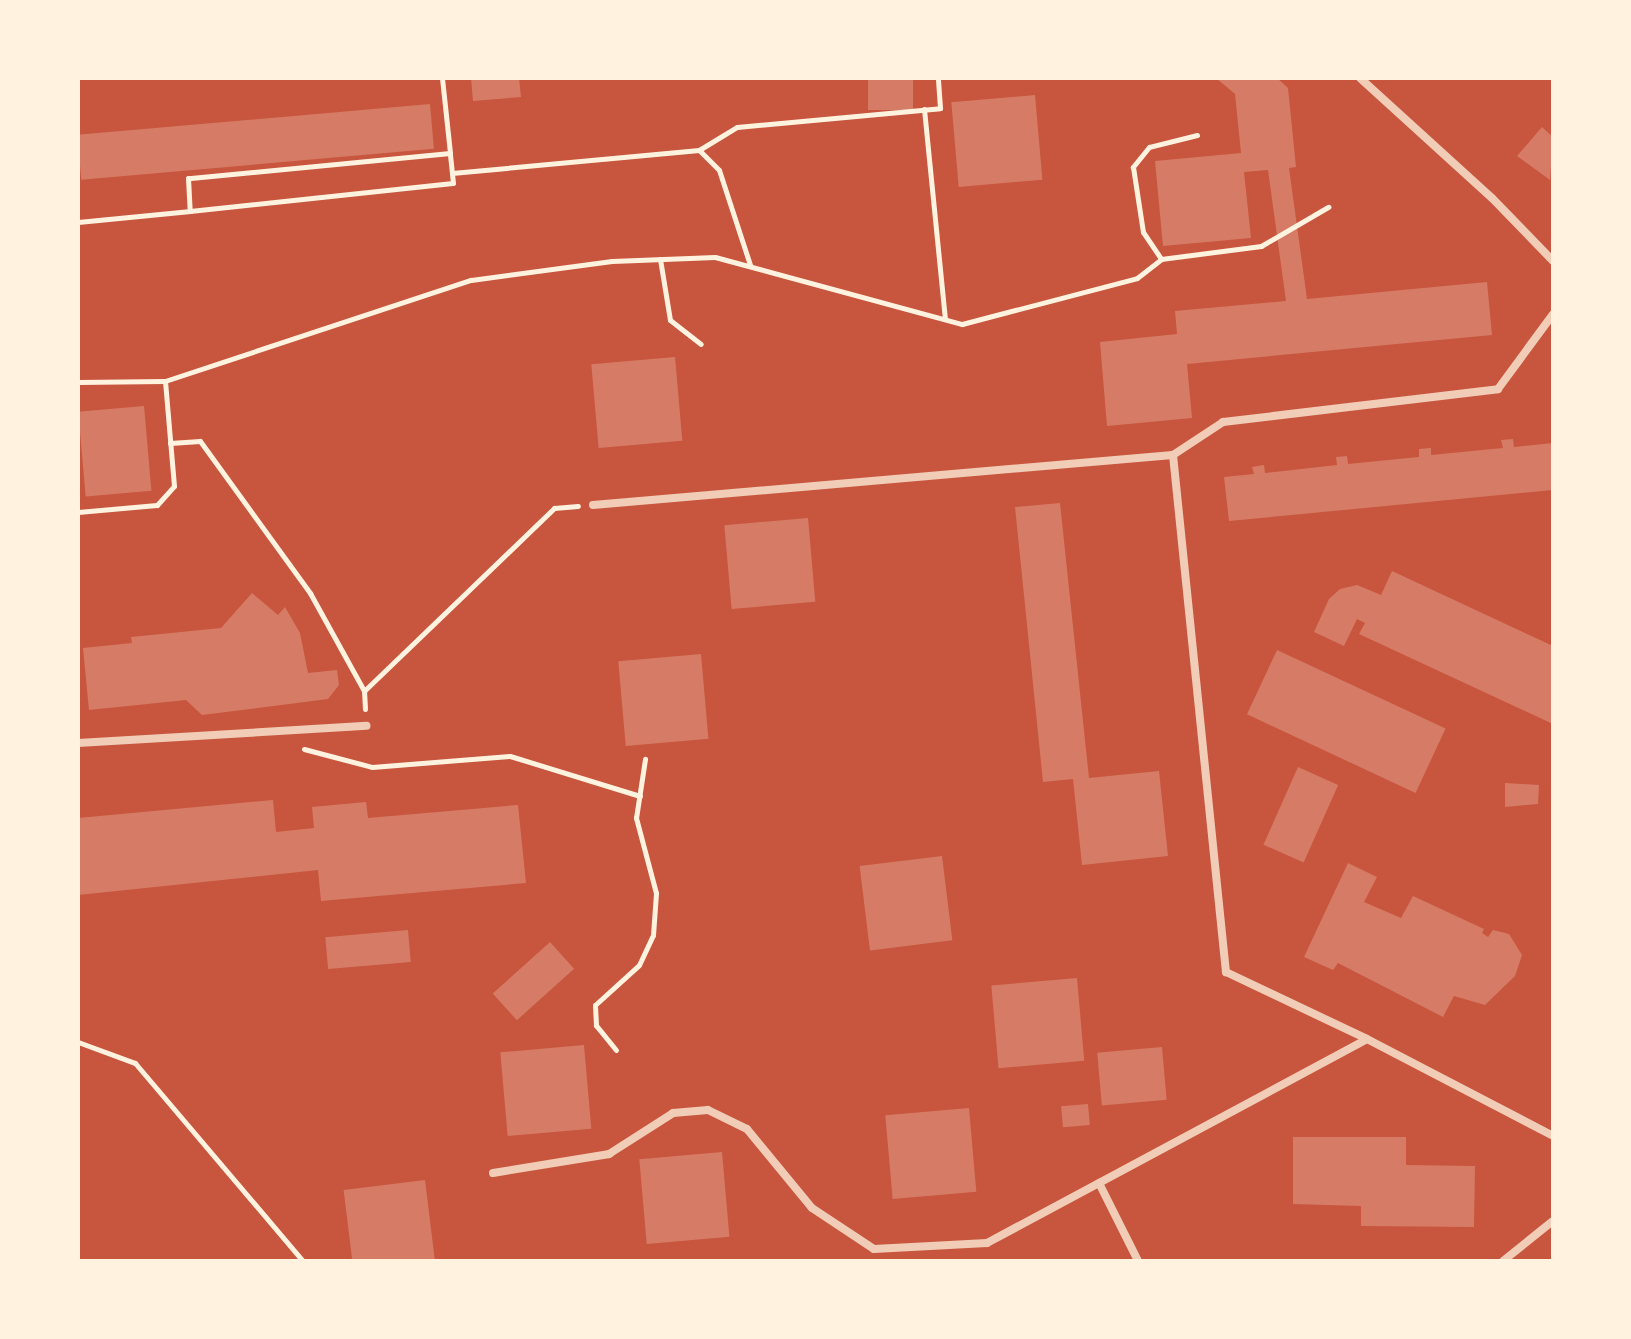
<!DOCTYPE html>
<style>
body{margin:0}
#map{position:relative;width:1631px;height:1339px;overflow:hidden;background:#c8553d;font-family:"PT Sans",sans-serif}
div>[style]{position:absolute}
.building>*{inset:0;background:#d67c66;transform-origin:0 0}
.path>*{height:5px;margin:-2.5px;padding:0 2.5px;transform-origin:2.5px;border-radius:2.5px;background:#fff3e0}
.minor>*{height:8px;margin:-4px;padding:0 4px;transform-origin:4px;border-radius:4px;background:#f1ccb7}
span{translate:-50% -50%;white-space:nowrap;text-align:center;line-height:1.15;-webkit-text-stroke:8px #fff3e0;paint-order:stroke}
.frame{position:absolute;inset:0;border:80px solid #fff3e0;pointer-events:none}
</style>
<div id="map">
<div class="building">
<i style="clip-path:polygon(471px 78px,519px 78px,521px 97px,473px 101px)"></i>
<i style="left:868px;top:78px;width:45px;height:32px"></i>
<i style="clip-path:polygon(1216px 78px,1277px 78px,1288px 88px,1296px 167px,1289px 168px,1307px 299px,1487px 282px,1492px 335px,1187px 364px,1192px 418px,1107px 426px,1100px 342px,1177px 334px,1175px 311px,1286px 301px,1268px 170px,1244px 172px,1251px 238px,1163px 246px,1155px 161px,1241px 153px,1235px 94px)"></i>
<i style="left:1035px;top:95px;width:85px;height:84px;rotate:85deg"></i>
<i style="left:430px;top:104px;width:45px;height:354px;rotate:85deg"></i>
<i style="clip-path:polygon(1542px 127px,1553px 137px,1550px 180px,1517px 156px)"></i>
<i style="left:675px;top:357px;width:84px;height:84px;rotate:85deg"></i>
<i style="left:144px;top:406px;width:85px;height:66px;rotate:85deg"></i>
<i style="clip-path:polygon(1513px 439px,1514px 447px,1553px 443px,1553px 490px,1229px 521px,1224px 477px,1254px 474px,1252px 467px,1264px 465px,1265px 473px,1337px 465px,1336px 457px,1347px 456px,1348px 464px,1419px 457px,1419px 449px,1431px 448px,1431px 455px,1503px 448px,1501px 440px)"></i>
<i style="clip-path:polygon(1060px 503px,1089px 778px,1159px 771px,1168px 856px,1082px 865px,1073px 779px,1043px 782px,1015px 507px)"></i>
<i style="left:808px;top:518px;width:84px;height:84px;rotate:85deg"></i>
<i style="clip-path:polygon(1392px 571px,1553px 646px,1553px 724px,1359px 634px,1365px 623px,1357px 619px,1344px 646px,1314px 632px,1329px 599px,1340px 589px,1357px 585px,1381px 595px)"></i>
<i style="clip-path:polygon(252px 593px,278px 615px,285px 607px,300px 633px,308px 673px,337px 670px,339px 685px,328px 699px,202px 715px,186px 700px,89px 710px,83px 648px,132px 643px,131px 637px,221px 628px)"></i>
<i style="left:1277px;top:650px;width:186px;height:71px;rotate:25deg"></i>
<i style="left:701px;top:654px;width:85px;height:83px;rotate:85deg"></i>
<i style="left:1298px;top:767px;width:44px;height:85px;rotate:24deg"></i>
<i style="clip-path:polygon(1505px 783px,1539px 785px,1538px 804px,1505px 807px)"></i>
<i style="clip-path:polygon(273px 800px,276px 832px,314px 828px,312px 807px,366px 802px,368px 818px,518px 805px,526px 883px,321px 901px,318px 870px,78px 895px,78px 818px)"></i>
<i style="left:942px;top:856px;width:85px;height:83px;rotate:83deg"></i>
<i style="clip-path:polygon(1348px 863px,1377px 877px,1364px 902px,1401px 918px,1413px 896px,1484px 929px,1482px 933px,1488px 937px,1493px 930px,1509px 934px,1522px 955px,1515px 976px,1485px 1005px,1454px 996px,1443px 1017px,1338px 963px,1333px 970px,1304px 957px)"></i>
<i style="left:408px;top:930px;width:32px;height:83px;rotate:85deg"></i>
<i style="left:550px;top:942px;width:36px;height:77px;rotate:48deg"></i>
<i style="left:1077px;top:978px;width:83px;height:86px;rotate:85deg"></i>
<i style="left:584px;top:1045px;width:84px;height:84px;rotate:85deg"></i>
<i style="left:1162px;top:1047px;width:53px;height:65px;rotate:85deg"></i>
<i style="left:1088px;top:1104px;width:21px;height:27px;rotate:85deg"></i>
<i style="left:969px;top:1108px;width:84px;height:84px;rotate:85deg"></i>
<i style="clip-path:polygon(1293px 1137px,1406px 1137px,1406px 1165px,1475px 1166px,1474px 1227px,1361px 1226px,1361px 1206px,1293px 1204px)"></i>
<i style="left:722px;top:1152px;width:85px;height:83px;rotate:85deg"></i>
<i style="left:425px;top:1180px;width:82px;height:82px;rotate:83deg"></i>
</div>
<div class="path">
<i style="left:442px;top:78px;width:75px;rotate:83.9deg"></i>
<i style="left:924px;top:109px;width:211px;rotate:84.3deg"></i>
<i style="left:1197px;top:135px;width:49px;rotate:166deg"></i>
<i style="left:1149px;top:147px;width:26px;rotate:129deg"></i>
<i style="left:1133px;top:167px;width:66px;rotate:81.3deg"></i>
<i style="left:1143px;top:232px;width:32px;rotate:56deg"></i>
<i style="left:1161px;top:259px;width:101px;rotate:-7.4deg"></i>
<i style="left:1261px;top:246px;width:78px;rotate:-30.2deg"></i>
<i style="left:699px;top:150px;width:44px;rotate:-31.2deg"></i>
<i style="left:737px;top:127px;width:204px;rotate:-5.3deg"></i>
<i style="left:940px;top:108px;width:30px;rotate:-94deg"></i>
<i style="left:452px;top:173px;width:248px;rotate:-5.3deg"></i>
<i style="left:699px;top:150px;width:28px;rotate:45deg"></i>
<i style="left:719px;top:170px;width:100px;rotate:71.9deg"></i>
<i style="left:78px;top:222px;width:113px;rotate:-5.6deg"></i>
<i style="left:190px;top:211px;width:264px;rotate:-6.1deg"></i>
<i style="left:453px;top:183px;width:30px;rotate:-96deg"></i>
<i style="left:450px;top:153px;width:263px;rotate:174.5deg"></i>
<i style="left:188px;top:178px;width:33px;rotate:87deg"></i>
<i style="left:660px;top:259px;width:62px;rotate:80.7deg"></i>
<i style="left:670px;top:320px;width:39px;rotate:38deg"></i>
<i style="left:78px;top:382px;width:87px;rotate:-0.7deg"></i>
<i style="left:165px;top:381px;width:322px;rotate:-18.3deg"></i>
<i style="left:471px;top:280px;width:142px;rotate:-7.7deg"></i>
<i style="left:612px;top:261px;width:103px;rotate:-2.2deg"></i>
<i style="left:715px;top:257px;width:256px;rotate:15.2deg"></i>
<i style="left:962px;top:324px;width:181px;rotate:-14.7deg"></i>
<i style="left:1137px;top:278px;width:31px;rotate:-38deg"></i>
<i style="left:170px;top:443px;width:30px;rotate:-4deg"></i>
<i style="left:200px;top:441px;width:188px;rotate:54.1deg"></i>
<i style="left:310px;top:593px;width:112px;rotate:61.1deg"></i>
<i style="left:78px;top:512px;width:79px;rotate:-5.1deg"></i>
<i style="left:157px;top:505px;width:25px;rotate:-48deg"></i>
<i style="left:174px;top:486px;width:105px;rotate:-94.9deg"></i>
<i style="left:365px;top:709px;width:18px;rotate:-93deg"></i>
<i style="left:364px;top:691px;width:264px;rotate:-43.9deg"></i>
<i style="left:554px;top:508px;width:24px;rotate:-5deg"></i>
<i style="left:304px;top:749px;width:70px;rotate:14.8deg"></i>
<i style="left:372px;top:767px;width:138px;rotate:-4.6deg"></i>
<i style="left:510px;top:756px;width:136px;rotate:17.1deg"></i>
<i style="left:78px;top:1042px;width:61px;rotate:20.2deg"></i>
<i style="left:135px;top:1063px;width:260px;rotate:49.7deg"></i>
<i style="left:616px;top:1050px;width:32px;rotate:-129deg"></i>
<i style="left:596px;top:1025px;width:20px;rotate:-93deg"></i>
<i style="left:595px;top:1005px;width:59px;rotate:-42.3deg"></i>
<i style="left:639px;top:965px;width:33px;rotate:-65deg"></i>
<i style="left:653px;top:935px;width:42px;rotate:-85.9deg"></i>
<i style="left:656px;top:893px;width:78px;rotate:-104.9deg"></i>
<i style="left:636px;top:818px;width:60px;rotate:-81.3deg"></i>
</div>
<div class="minor">
<i style="left:1360px;top:78px;width:178px;rotate:42.3deg"></i>
<i style="left:1492px;top:198px;width:88px;rotate:45.9deg"></i>
<i style="left:1173px;top:455px;width:520px;rotate:84.15deg"></i>
<i style="left:1226px;top:972px;width:156px;rotate:25.4deg"></i>
<i style="left:1367px;top:1039px;width:210px;rotate:27.5deg"></i>
<i style="left:593px;top:505px;width:582px;rotate:-4.93deg"></i>
<i style="left:1173px;top:455px;width:60px;rotate:-33.4deg"></i>
<i style="left:1223px;top:422px;width:277px;rotate:-6.8deg"></i>
<i style="left:1498px;top:389px;width:93px;rotate:-53.7deg"></i>
<i style="left:78px;top:743px;width:289px;rotate:-3.4deg"></i>
<i style="left:493px;top:1173px;width:118px;rotate:-9.3deg"></i>
<i style="left:609px;top:1154px;width:76px;rotate:-32.6deg"></i>
<i style="left:673px;top:1113px;width:35px;rotate:-5deg"></i>
<i style="left:708px;top:1110px;width:43px;rotate:26deg"></i>
<i style="left:747px;top:1129px;width:102px;rotate:50.6deg"></i>
<i style="left:812px;top:1208px;width:74px;rotate:33.5deg"></i>
<i style="left:874px;top:1249px;width:113px;rotate:-3deg"></i>
<i style="left:987px;top:1243px;width:431px;rotate:-28.2deg"></i>
<i style="left:1099px;top:1183px;width:87px;rotate:63.4deg"></i>
<i style="left:1503px;top:1261px;width:64px;rotate:-38.7deg"></i>
</div>
<div class="frame"></div>
</div>
